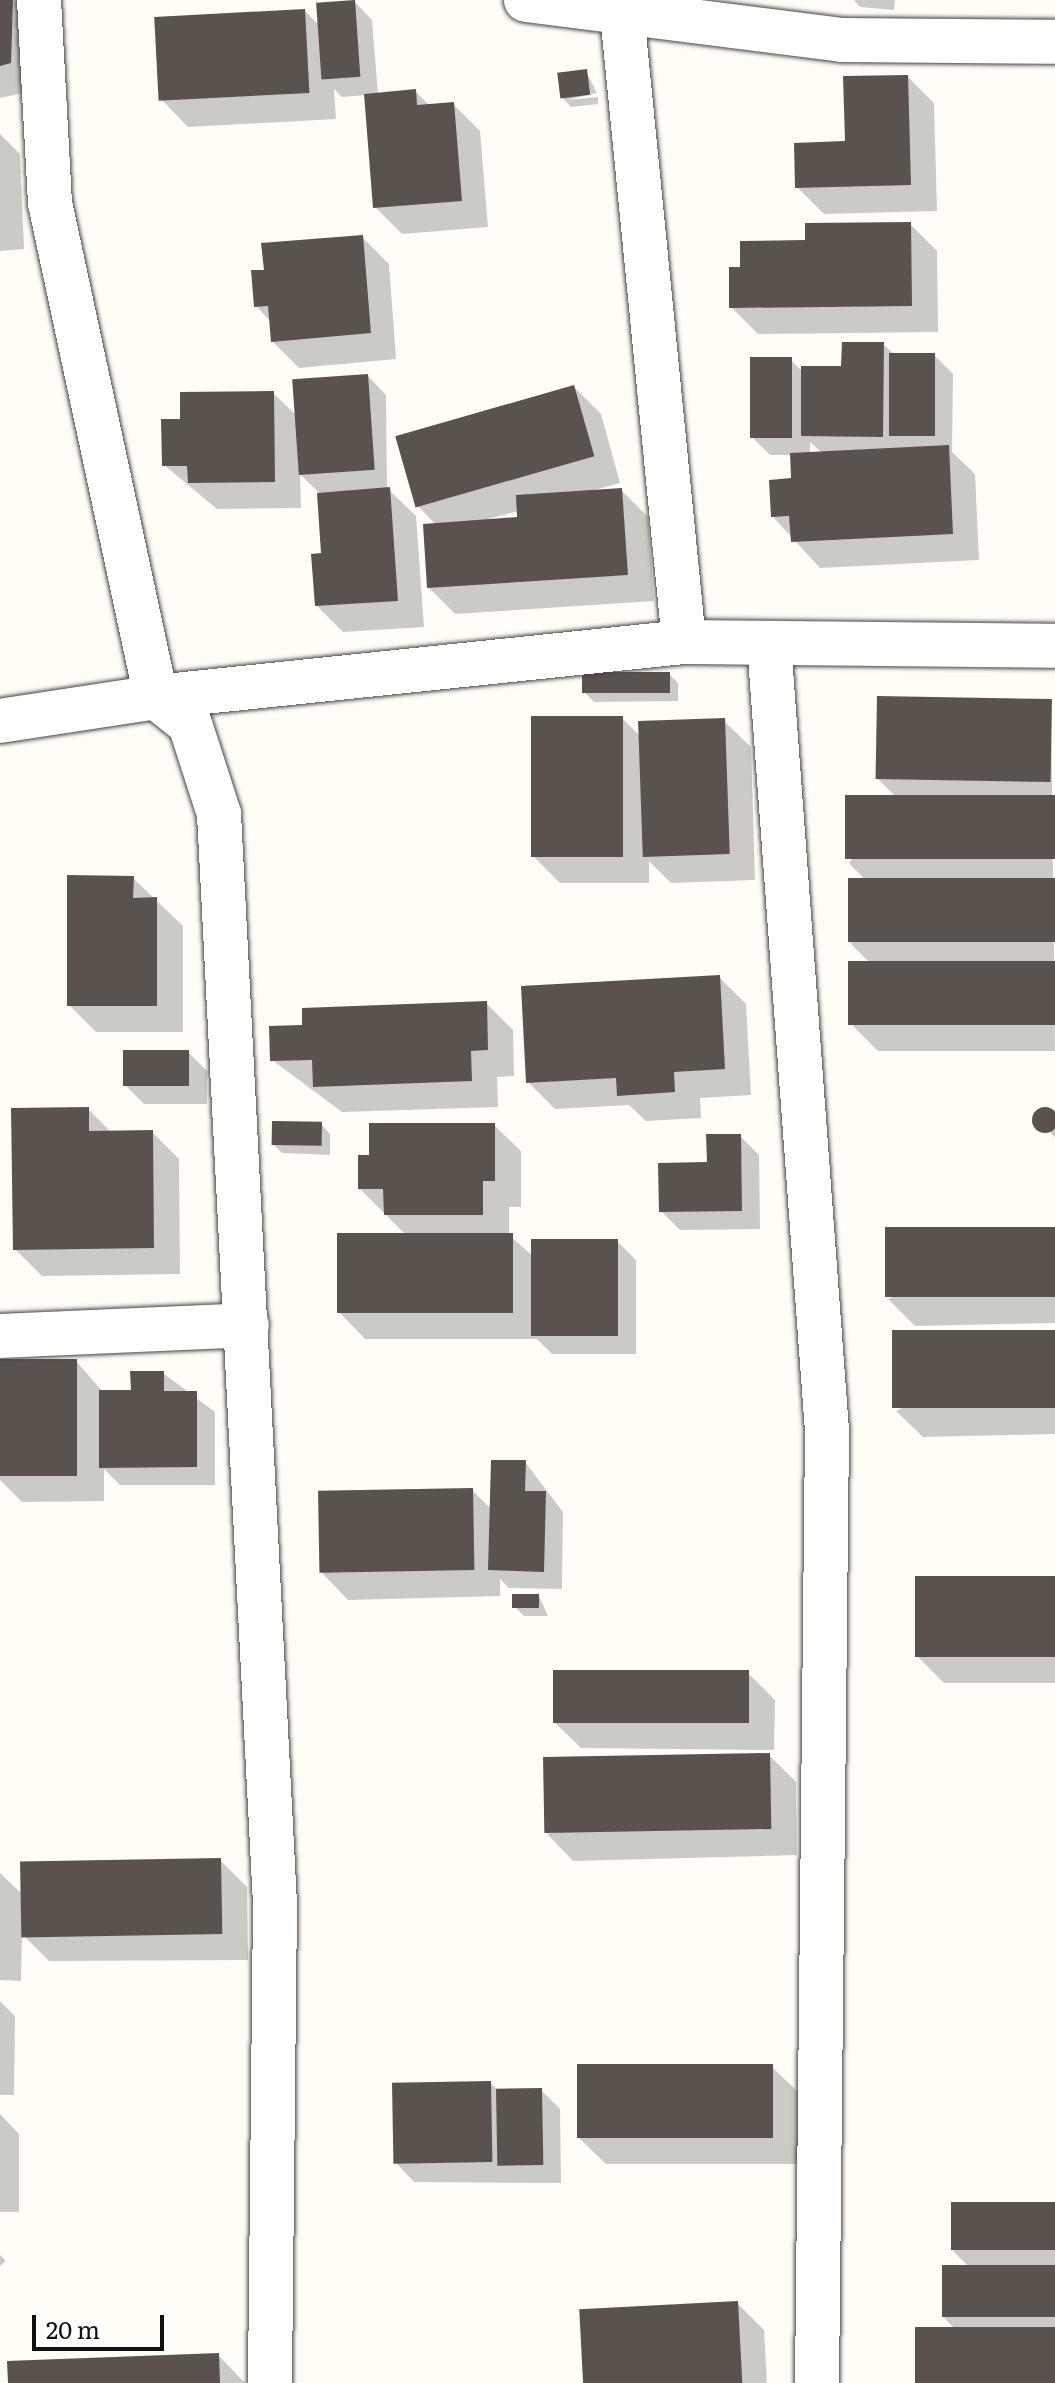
<!DOCTYPE html>
<style>
body{margin:0}
#map{position:relative;width:1055px;height:2383px;overflow:hidden;background:#fffdf5;font-family:Literata,serif}
div>[style]{position:absolute}
.shadow>*{inset:0;background:#0003;transform-origin:0 0}
.building>*{inset:0;background:#5a524d;transform-origin:0 0}
.round{border-radius:50%}
.roads{filter:drop-shadow(0 0 2px #444) drop-shadow(0 0 2px #444)}
.street>*{height:44px;margin:-22px;padding:0 22px;transform-origin:22px;border-radius:22px;background:#fff}
span{translate:-50% -50%;white-space:nowrap;text-align:center;line-height:1.15;-webkit-text-stroke:8px #fff;paint-order:stroke}
.scale{position:absolute;left:32px;top:2315px;width:132px;height:36px;box-sizing:border-box;border:4px solid #111;border-top:0;padding-left:10px;font-size:24px;line-height:28px;white-space:nowrap;color:#111;-webkit-text-stroke:6px #fff;paint-order:stroke}
</style>
<div id="map">
<div class="shadow">
<i style="clip-path:polygon(0 0,19px 0,37px 90px,0 98px)"></i>
<i style="clip-path:polygon(854px 0,895px 0,894px 10px,860px 7px)"></i>
<i style="clip-path:polygon(354px 1px,372px 20px,378px 94px,415px 91px,430px 106px,453px 104px,480px 131px,488px 227px,402px 234px,375px 207px,366px 95px,342px 97px,334px 89px,336px 119px,188px 127px,162px 100px,305px 11px,319px 25px)"></i>
<i style="clip-path:polygon(586px 71px,597px 93px,567px 100px,598px 97px,598px 104px,571px 107px,562px 97px)"></i>
<i style="clip-path:polygon(908px 77px,934px 103px,937px 211px,824px 214px,797px 187px)"></i>
<i style="clip-path:polygon(0 134px,20px 154px,24px 249px,0 251px)"></i>
<i style="clip-path:polygon(910px 224px,937px 251px,938px 332px,758px 334px,731px 307px,742px 269px,807px 242px)"></i>
<i style="clip-path:polygon(362px 237px,389px 264px,396px 359px,299px 368px,272px 341px,271px 322px,256px 306px,266px 271px)"></i>
<i style="clip-path:polygon(evenodd,883px 344px,895px 355px,934px 355px,953px 374px,952px 452px,975px 474px,979px 560px,820px 568px,773px 517px,793px 480px,792px 455px,770px 455px,752px 437px,791px 360px,803px 372px,843px 368px,883px 344px,810px 442px,822px 453px,810px 454px,810px 442px)"></i>
<i style="clip-path:polygon(368px 376px,386px 395px,387px 488px,416px 516px,424px 627px,343px 632px,317px 606px,324px 554px,319px 493px,300px 474px,301px 508px,217px 509px,164px 465px,182px 421px,273px 393px,296px 415px)"></i>
<i style="clip-path:polygon(evenodd,574px 387px,601px 414px,620px 483px,594px 490px,621px 490px,648px 517px,654px 601px,455px 614px,428px 587px,436px 525px,417px 505px,574px 387px,518px 511px,519px 519px,488px 519px,518px 511px)"></i>
<i style="clip-path:polygon(669px 674px,678px 683px,678px 701px,594px 702px,585px 693px)"></i>
<i style="clip-path:polygon(1051px 701px,1055px 1051px,878px 1051px,851px 1024px,871px 964px,851px 944px,868px 883px,849px 863px,900px 801px,878px 779px)"></i>
<i style="clip-path:polygon(622px 718px,640px 736px,724px 721px,751px 747px,755px 880px,671px 883px,649px 861px,649px 883px,560px 883px,533px 856px)"></i>
<i style="clip-path:polygon(133px 878px,183px 926px,183px 1032px,96px 1032px,69px 1005px)"></i>
<i style="clip-path:polygon(719px 977px,746px 1004px,751px 1095px,700px 1098px,701px 1118px,646px 1121px,629px 1105px,555px 1109px,528px 1082px)"></i>
<i style="clip-path:polygon(486px 1003px,513px 1030px,514px 1076px,497px 1077px,498px 1107px,342px 1112px,272px 1060px,304px 1027px)"></i>
<i style="clip-path:polygon(188px 1052px,207px 1071px,207px 1104px,144px 1104px,125px 1085px)"></i>
<i style="clip-path:polygon(1045px 1107px,1055px 1113px,1055px 1137px,1036px 1120px)"></i>
<i style="clip-path:polygon(88px 1109px,112px 1133px,152px 1132px,179px 1159px,180px 1274px,42px 1276px,15px 1249px)"></i>
<i style="clip-path:polygon(321px 1124px,330px 1134px,330px 1155px,282px 1153px,273px 1144px)"></i>
<i style="clip-path:polygon(494px 1125px,521px 1151px,521px 1207px,509px 1207px,509px 1235px,533px 1256px,617px 1241px,636px 1260px,636px 1354px,552px 1354px,537px 1339px,365px 1339px,339px 1312px,406px 1235px,360px 1189px,371px 1157px)"></i>
<i style="clip-path:polygon(740px 1136px,759px 1155px,760px 1229px,680px 1230px,661px 1211px)"></i>
<i style="clip-path:polygon(1055px 1229px,1055px 1323px,915px 1326px,888px 1299px)"></i>
<i style="clip-path:polygon(1055px 1332px,1055px 1434px,923px 1437px,896px 1411px)"></i>
<i style="clip-path:polygon(0 1361px,76px 1361px,103px 1392px,133px 1392px,163px 1373px,215px 1412px,215px 1485px,120px 1485px,104px 1469px,104px 1501px,22px 1502px,0 1480px)"></i>
<i style="clip-path:polygon(525px 1462px,563px 1512px,562px 1589px,509px 1588px,500px 1579px,500px 1596px,348px 1600px,322px 1573px,472px 1490px,492px 1510px)"></i>
<i style="clip-path:polygon(1055px 1578px,1055px 1683px,944px 1683px,917px 1656px)"></i>
<i style="clip-path:polygon(539px 1596px,548px 1616px,524px 1616px,515px 1607px)"></i>
<i style="clip-path:polygon(748px 1673px,775px 1700px,774px 1750px,581px 1748px,554px 1722px)"></i>
<i style="clip-path:polygon(769px 1755px,796px 1782px,797px 1855px,573px 1861px,547px 1834px)"></i>
<i style="clip-path:polygon(220px 1860px,247px 1887px,248px 1960px,49px 1961px,22px 1934px,21px 1981px,0 1980px,0 1873px,22px 1894px)"></i>
<i style="clip-path:polygon(0 2001px,15px 2016px,14px 2095px,0 2095px)"></i>
<i style="clip-path:polygon(772px 2067px,799px 2093px,799px 2164px,606px 2164px,579px 2138px)"></i>
<i style="clip-path:polygon(490px 2083px,499px 2091px,541px 2090px,560px 2109px,561px 2183px,414px 2182px,396px 2163px)"></i>
<i style="clip-path:polygon(0 2114px,19px 2134px,19px 2212px,0 2212px)"></i>
<i style="clip-path:polygon(1055px 2204px,1055px 2383px,917px 2383px,955px 2329px,943px 2317px,970px 2268px,953px 2251px)"></i>
<i style="left:0;top:2255px;width:8px;height:79px;rotate:45deg"></i>
<i style="clip-path:polygon(737px 2303px,764px 2330px,767px 2383px,583px 2383px)"></i>
<i style="clip-path:polygon(218px 2355px,245px 2383px,10px 2383px)"></i>
</div>
<div class="building">
<i style="clip-path:polygon(0 0,13px 0,11px 63px,0 66px)"></i>
<i style="left:355px;top:0;width:77px;height:39px;rotate:86deg"></i>
<i style="left:305px;top:9px;width:84px;height:151px;rotate:87deg"></i>
<i style="left:587px;top:69px;width:26px;height:30px;rotate:83deg"></i>
<i style="clip-path:polygon(908px 75px,911px 185px,795px 188px,794px 143px,845px 141px,843px 76px)"></i>
<i style="clip-path:polygon(416px 89px,417px 105px,454px 102px,462px 201px,373px 208px,364px 94px)"></i>
<i style="clip-path:polygon(911px 222px,912px 306px,729px 308px,729px 267px,740px 267px,740px 241px,805px 240px,805px 223px)"></i>
<i style="clip-path:polygon(363px 235px,371px 333px,271px 342px,268px 306px,254px 307px,251px 270px,264px 270px,261px 243px)"></i>
<i style="clip-path:polygon(842px 342px,884px 342px,883px 437px,801px 436px,801px 366px,841px 366px)"></i>
<i style="left:889px;top:353px;width:46px;height:83px"></i>
<i style="left:750px;top:357px;width:42px;height:81px"></i>
<i style="left:368px;top:374px;width:96px;height:76px;rotate:86deg"></i>
<i style="left:574px;top:385px;width:74px;height:186px;rotate:74deg"></i>
<i style="clip-path:polygon(274px 391px,275px 482px,188px 483px,187px 466px,162px 466px,161px 419px,180px 419px,180px 392px)"></i>
<i style="clip-path:polygon(949px 445px,953px 534px,791px 542px,789px 516px,771px 517px,769px 480px,791px 478px,790px 453px)"></i>
<i style="clip-path:polygon(390px 487px,398px 601px,315px 606px,311px 554px,321px 553px,317px 493px)"></i>
<i style="clip-path:polygon(622px 488px,628px 575px,427px 588px,423px 524px,517px 517px,516px 495px)"></i>
<i style="left:670px;top:672px;width:21px;height:88px;rotate:90deg"></i>
<i style="left:877px;top:696px;width:175px;height:83px;rotate:1deg"></i>
<i style="left:623px;top:716px;width:141px;height:92px;rotate:90deg"></i>
<i style="left:725px;top:718px;width:136px;height:87px;rotate:88deg"></i>
<i style="left:1055px;top:795px;width:64px;height:210px;rotate:90deg"></i>
<i style="clip-path:polygon(67px 875px,134px 876px,133px 898px,157px 897px,157px 1006px,67px 1006px)"></i>
<i style="left:1055px;top:878px;width:64px;height:207px;rotate:90deg"></i>
<i style="left:1055px;top:961px;width:64px;height:207px;rotate:90deg"></i>
<i style="clip-path:polygon(720px 975px,725px 1069px,674px 1072px,675px 1092px,617px 1096px,616px 1078px,526px 1083px,521px 986px)"></i>
<i style="clip-path:polygon(487px 1001px,488px 1050px,471px 1051px,472px 1081px,313px 1087px,312px 1060px,270px 1061px,269px 1026px,302px 1025px,302px 1008px)"></i>
<i style="left:123px;top:1050px;width:66px;height:36px"></i>
<i class="round" style="left:1032px;top:1107px;width:26px;height:26px"></i>
<i style="clip-path:polygon(89px 1107px,89px 1131px,153px 1130px,154px 1248px,13px 1250px,11px 1108px)"></i>
<i style="left:272px;top:1121px;width:50px;height:24px;rotate:1deg"></i>
<i style="clip-path:polygon(369px 1123px,495px 1123px,495px 1181px,483px 1181px,483px 1215px,384px 1215px,383px 1189px,358px 1189px,358px 1155px,369px 1155px)"></i>
<i style="clip-path:polygon(706px 1134px,741px 1134px,742px 1211px,659px 1212px,658px 1163px,707px 1162px)"></i>
<i style="left:1055px;top:1227px;width:70px;height:170px;rotate:90deg"></i>
<i style="left:337px;top:1233px;width:176px;height:80px"></i>
<i style="left:531px;top:1239px;width:87px;height:97px"></i>
<i style="left:1055px;top:1330px;width:78px;height:163px;rotate:90deg"></i>
<i style="left:0;top:1359px;width:77px;height:117px"></i>
<i style="clip-path:polygon(130px 1371px,164px 1371px,164px 1391px,197px 1391px,197px 1467px,99px 1468px,99px 1390px,131px 1390px)"></i>
<i style="clip-path:polygon(491px 1460px,526px 1460px,525px 1491px,546px 1491px,544px 1572px,488px 1570px)"></i>
<i style="left:473px;top:1488px;width:82px;height:155px;rotate:89deg"></i>
<i style="left:1055px;top:1576px;width:81px;height:140px;rotate:90deg"></i>
<i style="left:512px;top:1594px;width:27px;height:14px"></i>
<i style="left:553px;top:1670px;width:196px;height:53px"></i>
<i style="left:770px;top:1753px;width:76px;height:227px;rotate:89deg"></i>
<i style="left:221px;top:1858px;width:76px;height:201px;rotate:89deg"></i>
<i style="left:577px;top:2064px;width:196px;height:74px"></i>
<i style="left:491px;top:2081px;width:81px;height:99px;rotate:89deg"></i>
<i style="left:542px;top:2088px;width:77px;height:46px;rotate:89deg"></i>
<i style="left:1055px;top:2202px;width:48px;height:104px;rotate:90deg"></i>
<i style="left:1055px;top:2265px;width:52px;height:113px;rotate:90deg"></i>
<i style="left:738px;top:2301px;width:82px;height:159px;rotate:87deg"></i>
<i style="left:915px;top:2327px;width:140px;height:56px"></i>
<i style="clip-path:polygon(219px 2353px,220px 2383px,8px 2383px,7px 2361px)"></i>
</div>
<div class="roads">
<div class="street">
<i style="left:39px;top:0;width:203px;rotate:86.9deg"></i>
<i style="left:50px;top:203px;width:505px;rotate:77.89deg"></i>
<i style="left:156px;top:697px;width:43px;rotate:38.5deg"></i>
<i style="left:190px;top:724px;width:95px;rotate:72.1deg"></i>
<i style="left:219px;top:814px;width:1090px;rotate:87.06deg"></i>
<i style="left:275px;top:1903px;width:480px;rotate:90.6deg"></i>
<i style="left:526px;top:0;width:319px;rotate:7.2deg"></i>
<i style="left:842px;top:40px;width:213px;rotate:0.5deg"></i>
<i style="left:622px;top:13px;width:632px;rotate:84.37deg"></i>
<i style="left:769px;top:643px;width:790px;rotate:85.79deg"></i>
<i style="left:827px;top:1431px;width:952px;rotate:90.6deg"></i>
<i style="left:0;top:721px;width:158px;rotate:-8.7deg"></i>
<i style="left:156px;top:697px;width:531px;rotate:-5.95deg"></i>
<i style="left:684px;top:642px;width:371px;rotate:0.6deg"></i>
<i style="left:0;top:1336px;width:247px;rotate:-2.5deg"></i>
</div>
</div>
<div class="scale">20 m</div>
</div>
